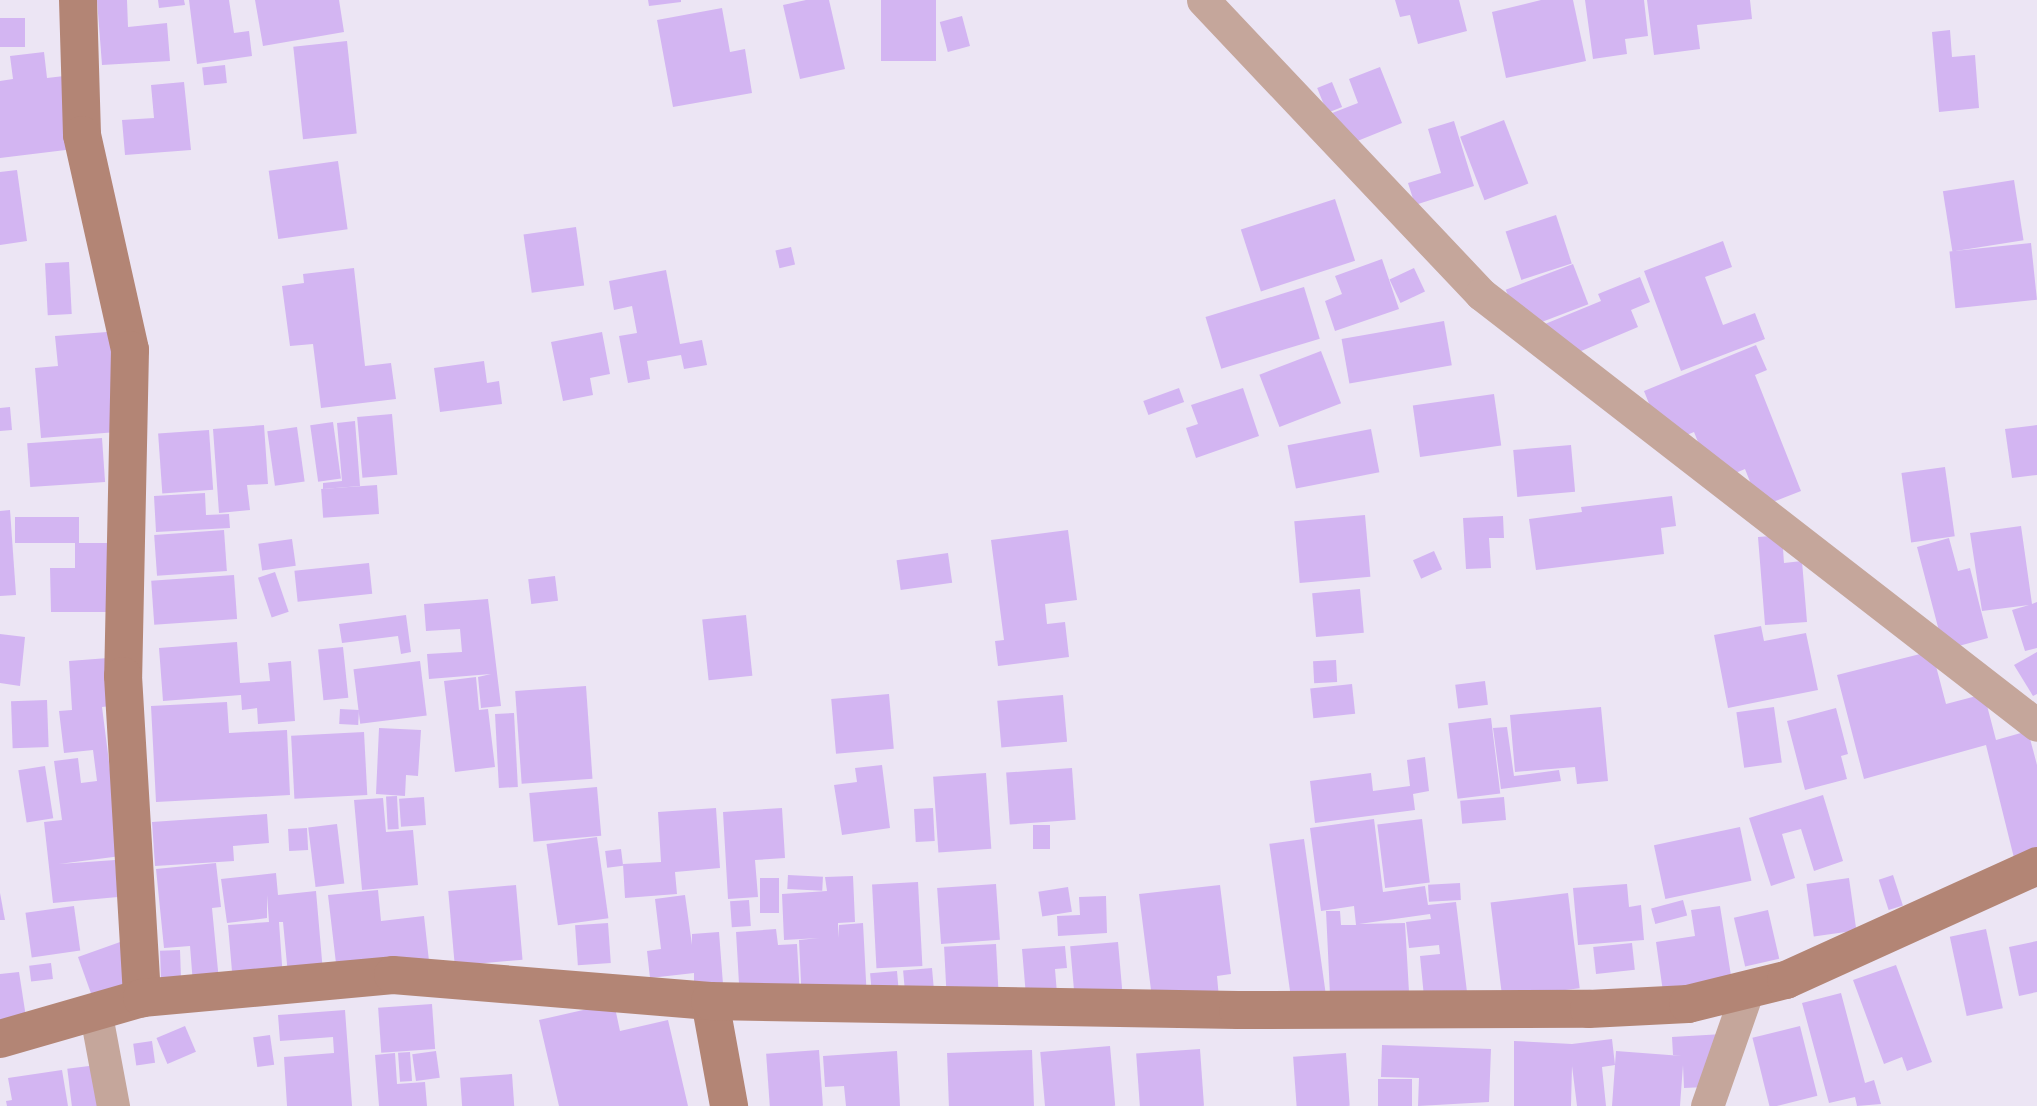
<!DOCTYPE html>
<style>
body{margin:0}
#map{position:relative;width:2037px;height:1106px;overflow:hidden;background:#ece5f4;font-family:Barlow,sans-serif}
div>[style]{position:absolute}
.building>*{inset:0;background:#d3b5f2;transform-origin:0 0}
.street>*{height:33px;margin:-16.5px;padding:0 16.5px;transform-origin:16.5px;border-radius:16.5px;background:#c5a69b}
.secondary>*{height:38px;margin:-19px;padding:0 19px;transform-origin:19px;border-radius:19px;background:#b38575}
span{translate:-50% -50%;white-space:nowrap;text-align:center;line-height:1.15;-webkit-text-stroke:6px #ece5f4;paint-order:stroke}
</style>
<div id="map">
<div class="building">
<i style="clip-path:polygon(97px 0,127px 0,128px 27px,167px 23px,170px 61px,102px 65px)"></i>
<i style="clip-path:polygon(158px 0,184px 0,185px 5px,159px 8px)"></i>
<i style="clip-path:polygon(189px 0,229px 0,234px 33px,249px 31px,252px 56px,197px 64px)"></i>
<i style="clip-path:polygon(255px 0,339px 0,344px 32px,263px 46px)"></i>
<i style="clip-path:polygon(648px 0,681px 0,681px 2px,649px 6px)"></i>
<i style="clip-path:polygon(806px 0,829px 0,845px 69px,800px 79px,783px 5px)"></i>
<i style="left:881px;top:0;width:55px;height:61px"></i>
<i style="clip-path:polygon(1395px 0,1459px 0,1467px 31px,1418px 44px,1410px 15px,1400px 17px)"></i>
<i style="clip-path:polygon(1541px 0,1573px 0,1586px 61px,1506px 78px,1492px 12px)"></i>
<i style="clip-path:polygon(1585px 0,1644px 0,1648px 36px,1625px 39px,1627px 54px,1593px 59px)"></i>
<i style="clip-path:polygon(1647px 0,1750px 0,1752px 19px,1697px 25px,1700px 49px,1654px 55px)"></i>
<i style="clip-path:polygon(722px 8px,730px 52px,745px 49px,752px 93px,673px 107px,657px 20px)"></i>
<i style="left:962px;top:16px;width:31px;height:23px;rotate:75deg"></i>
<i style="left:0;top:18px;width:25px;height:29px"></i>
<i style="clip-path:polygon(1950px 30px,1952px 57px,1975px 55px,1979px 108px,1939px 112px,1932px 32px)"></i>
<i style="left:347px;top:41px;width:93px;height:54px;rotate:84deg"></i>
<i style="clip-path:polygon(44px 52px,47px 78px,73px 75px,82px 148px,0 158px,0 81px,13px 79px,10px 56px)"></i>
<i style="left:225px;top:65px;width:18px;height:23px;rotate:84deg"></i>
<i style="clip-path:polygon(1380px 67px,1402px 123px,1340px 148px,1327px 115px,1358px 103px,1349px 79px)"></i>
<i style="clip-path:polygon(184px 82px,191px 150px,125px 155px,122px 120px,154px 118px,151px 85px)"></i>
<i style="left:1332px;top:82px;width:27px;height:16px;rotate:68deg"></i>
<i style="left:1504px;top:120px;width:68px;height:47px;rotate:69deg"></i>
<i style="clip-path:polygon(1454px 121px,1474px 186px,1415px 205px,1408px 183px,1441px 173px,1428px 129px)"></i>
<i style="left:338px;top:161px;width:69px;height:70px;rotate:82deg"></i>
<i style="clip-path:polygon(17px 170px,27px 241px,0 245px,0 172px)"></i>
<i style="left:2014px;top:180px;width:61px;height:72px;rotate:81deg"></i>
<i style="left:1335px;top:199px;width:65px;height:99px;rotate:72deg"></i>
<i style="left:1556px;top:215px;width:51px;height:53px;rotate:72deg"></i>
<i style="left:576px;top:227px;width:59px;height:53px;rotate:82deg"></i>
<i style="clip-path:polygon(1723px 241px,1732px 267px,1705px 277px,1723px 325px,1755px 313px,1765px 339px,1681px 371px,1644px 271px)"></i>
<i style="left:2031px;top:243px;width:57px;height:82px;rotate:84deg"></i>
<i style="left:791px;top:247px;width:18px;height:16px;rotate:77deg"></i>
<i style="clip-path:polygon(1382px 259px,1399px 309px,1335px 331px,1325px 301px,1342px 294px,1335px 276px)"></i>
<i style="left:69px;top:262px;width:52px;height:24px;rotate:87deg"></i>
<i style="left:1573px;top:264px;width:43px;height:72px;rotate:69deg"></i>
<i style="clip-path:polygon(354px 268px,365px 366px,391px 363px,396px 399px,321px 408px,313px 344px,290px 346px,282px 286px,304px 283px,303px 274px)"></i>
<i style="left:1414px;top:268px;width:26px;height:27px;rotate:65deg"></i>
<i style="clip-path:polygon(666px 270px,680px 344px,702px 340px,707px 365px,684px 369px,681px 355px,647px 361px,650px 379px,628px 383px,619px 336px,637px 333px,632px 306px,614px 310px,609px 281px)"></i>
<i style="clip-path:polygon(1640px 277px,1650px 302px,1631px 310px,1638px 327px,1560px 360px,1545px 324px,1601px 301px,1598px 294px)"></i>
<i style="left:1304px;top:287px;width:54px;height:103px;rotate:73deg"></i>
<i style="left:1444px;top:321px;width:45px;height:104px;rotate:80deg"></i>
<i style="clip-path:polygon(120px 331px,117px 432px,41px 438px,35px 368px,58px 366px,55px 336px)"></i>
<i style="clip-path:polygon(602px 332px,610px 374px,590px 378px,593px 395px,563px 401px,551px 342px)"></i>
<i style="clip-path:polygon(1756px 345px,1767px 370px,1755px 375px,1801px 491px,1760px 507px,1745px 469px,1714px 482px,1694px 432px,1665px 444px,1644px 391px)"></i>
<i style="left:1321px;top:351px;width:56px;height:66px;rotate:69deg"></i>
<i style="clip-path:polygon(484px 361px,487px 383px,499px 381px,502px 404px,440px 412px,434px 368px)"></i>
<i style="left:1179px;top:388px;width:15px;height:38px;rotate:70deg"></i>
<i style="clip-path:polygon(1243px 388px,1259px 436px,1196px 458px,1186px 428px,1198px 424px,1191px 405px)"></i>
<i style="left:1494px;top:394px;width:52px;height:82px;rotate:82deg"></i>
<i style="clip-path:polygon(10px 407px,12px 430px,0 431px,0 408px)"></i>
<i style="left:392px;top:414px;width:61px;height:35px;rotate:85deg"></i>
<i style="clip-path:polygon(355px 421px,360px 486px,323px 489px,323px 483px,342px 481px,337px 423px)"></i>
<i style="left:333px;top:422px;width:57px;height:23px;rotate:82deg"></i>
<i style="clip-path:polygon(264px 425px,268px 484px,247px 485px,250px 510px,219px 513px,213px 429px)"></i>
<i style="clip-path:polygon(2037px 425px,2037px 475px,2012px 478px,2005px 429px)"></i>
<i style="left:297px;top:427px;width:55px;height:30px;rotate:82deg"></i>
<i style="left:1371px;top:429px;width:44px;height:85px;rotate:79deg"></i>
<i style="left:209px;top:430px;width:60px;height:51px;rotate:86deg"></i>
<i style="left:102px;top:438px;width:44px;height:75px;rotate:86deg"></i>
<i style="left:1571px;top:445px;width:47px;height:58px;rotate:85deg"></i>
<i style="left:1945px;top:467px;width:70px;height:44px;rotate:82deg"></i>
<i style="left:377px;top:485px;width:29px;height:56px;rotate:86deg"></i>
<i style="clip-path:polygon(205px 493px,206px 515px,229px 514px,230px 528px,156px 532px,154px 496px)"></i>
<i style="clip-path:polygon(1672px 496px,1676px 526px,1661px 528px,1664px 554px,1536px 570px,1529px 519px,1582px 512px,1581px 507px)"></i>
<i style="clip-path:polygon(10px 510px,16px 595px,0 596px,0 511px)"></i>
<i style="left:1365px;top:515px;width:62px;height:71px;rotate:85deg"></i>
<i style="clip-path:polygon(1503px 516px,1504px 538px,1489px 538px,1491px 568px,1466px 569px,1463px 518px)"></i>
<i style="clip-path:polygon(15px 517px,79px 517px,79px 543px,119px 543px,120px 612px,51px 612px,50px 568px,75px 568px,75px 543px,15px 543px)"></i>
<i style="clip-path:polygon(2021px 526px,2032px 604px,2037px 602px,2037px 648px,2025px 651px,2012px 610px,2029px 605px,1982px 611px,1970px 533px)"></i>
<i style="left:224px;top:530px;width:41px;height:70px;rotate:86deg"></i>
<i style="clip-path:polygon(1068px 530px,1077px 600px,1045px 604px,1047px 624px,1065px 622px,1069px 657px,998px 666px,995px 641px,1004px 640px,991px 540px)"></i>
<i style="clip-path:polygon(1782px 535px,1784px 563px,1802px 561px,1807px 622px,1765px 625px,1758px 537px)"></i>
<i style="clip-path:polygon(1949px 538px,1958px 571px,1970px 568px,1988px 638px,1944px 650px,1917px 547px)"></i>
<i style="left:292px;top:539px;width:27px;height:34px;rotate:82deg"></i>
<i style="left:1434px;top:551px;width:20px;height:23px;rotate:66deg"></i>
<i style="left:948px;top:553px;width:30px;height:52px;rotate:82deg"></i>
<i style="left:369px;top:563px;width:31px;height:75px;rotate:84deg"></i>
<i style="left:275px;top:572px;width:42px;height:18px;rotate:71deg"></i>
<i style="left:234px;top:575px;width:44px;height:83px;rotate:86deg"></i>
<i style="left:555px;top:576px;width:25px;height:27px;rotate:83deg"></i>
<i style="left:1360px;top:589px;width:44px;height:48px;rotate:85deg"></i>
<i style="clip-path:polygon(488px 599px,501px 706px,481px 708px,478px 677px,491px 674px,429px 679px,427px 654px,462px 652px,460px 629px,426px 631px,424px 604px)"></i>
<i style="clip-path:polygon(406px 615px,411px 652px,401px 654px,398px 636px,342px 643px,339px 624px)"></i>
<i style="left:746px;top:615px;width:61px;height:44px;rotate:84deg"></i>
<i style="clip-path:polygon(1761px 626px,1764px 641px,1806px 633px,1818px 690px,1728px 708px,1714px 635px)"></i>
<i style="clip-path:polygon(0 634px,25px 637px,20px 686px,0 683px)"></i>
<i style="clip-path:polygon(237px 642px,240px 683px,270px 681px,268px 663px,291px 661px,295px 721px,258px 724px,257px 708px,242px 710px,241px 695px,163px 701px,159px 648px)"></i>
<i style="left:343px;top:647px;width:51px;height:25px;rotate:84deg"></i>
<i style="clip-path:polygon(1932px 651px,1946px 704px,1984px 694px,1996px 740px,2028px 731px,2037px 765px,2037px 852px,2014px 858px,1986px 745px,1864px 779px,1837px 675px)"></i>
<i style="clip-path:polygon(2037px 652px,2037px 694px,2033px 696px,2014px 665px)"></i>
<i style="clip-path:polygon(108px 658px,111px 706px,102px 707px,121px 856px,59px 864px,115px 860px,118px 897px,53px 903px,44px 822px,62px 820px,54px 761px,78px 758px,81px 783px,97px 781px,93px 750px,64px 753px,59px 711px,72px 710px,69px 661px)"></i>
<i style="left:1336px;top:660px;width:22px;height:23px;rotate:87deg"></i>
<i style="left:420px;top:661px;width:55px;height:67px;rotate:83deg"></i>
<i style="clip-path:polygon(476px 677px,479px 710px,488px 709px,495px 767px,455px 772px,444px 681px)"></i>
<i style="left:1485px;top:681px;width:24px;height:30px;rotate:83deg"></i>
<i style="left:1352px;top:684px;width:30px;height:42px;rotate:84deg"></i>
<i style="left:586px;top:686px;width:93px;height:71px;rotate:86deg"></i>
<i style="left:889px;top:694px;width:55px;height:58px;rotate:85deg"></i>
<i style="left:1063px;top:695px;width:47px;height:66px;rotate:85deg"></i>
<i style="left:47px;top:700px;width:47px;height:36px;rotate:88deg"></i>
<i style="clip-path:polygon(227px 702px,229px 733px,287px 730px,290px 795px,156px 802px,151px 706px)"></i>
<i style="clip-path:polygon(1601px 707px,1608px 781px,1577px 784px,1575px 767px,1515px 772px,1510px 715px)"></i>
<i style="left:1774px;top:707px;width:56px;height:38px;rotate:82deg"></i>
<i style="clip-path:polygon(1836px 708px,1848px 754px,1841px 756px,1847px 779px,1805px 790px,1787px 721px)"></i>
<i style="left:340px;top:709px;width:19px;height:15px;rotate:3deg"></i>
<i style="left:514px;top:713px;width:74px;height:19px;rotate:87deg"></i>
<i style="left:1491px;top:718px;width:76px;height:43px;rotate:83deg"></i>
<i style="clip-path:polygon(1507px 727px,1514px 776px,1559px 770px,1561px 781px,1501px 789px,1493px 728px)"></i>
<i style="clip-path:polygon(379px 728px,421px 730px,418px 776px,406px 775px,405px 796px,376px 794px)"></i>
<i style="left:364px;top:732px;width:63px;height:73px;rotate:87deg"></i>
<i style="clip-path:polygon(1425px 757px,1429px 791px,1413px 794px,1415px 810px,1315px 823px,1310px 781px,1371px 773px,1373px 791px,1410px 786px,1407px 760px)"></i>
<i style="clip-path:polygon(882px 765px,890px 828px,842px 835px,834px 785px,857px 782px,855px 768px)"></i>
<i style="left:45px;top:766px;width:53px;height:27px;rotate:81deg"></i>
<i style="left:1072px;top:768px;width:52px;height:66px;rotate:86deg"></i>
<i style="left:986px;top:773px;width:76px;height:53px;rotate:86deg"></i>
<i style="left:597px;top:787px;width:49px;height:68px;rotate:85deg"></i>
<i style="clip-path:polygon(1823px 795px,1843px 861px,1814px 871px,1801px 829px,1782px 834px,1795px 878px,1771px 886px,1749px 818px)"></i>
<i style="left:397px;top:796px;width:33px;height:11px;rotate:87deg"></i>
<i style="left:424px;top:797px;width:28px;height:25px;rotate:86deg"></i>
<i style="left:1504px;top:797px;width:23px;height:44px;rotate:85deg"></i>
<i style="clip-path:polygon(383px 798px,386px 832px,413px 830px,418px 885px,362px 890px,354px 800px)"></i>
<i style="clip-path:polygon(716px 808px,720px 868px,675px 872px,677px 894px,625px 898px,623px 864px,661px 862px,658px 812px)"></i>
<i style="clip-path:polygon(782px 808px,785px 858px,755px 860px,758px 897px,728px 899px,723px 812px)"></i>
<i style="left:933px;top:808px;width:33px;height:19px;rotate:87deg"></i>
<i style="clip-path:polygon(267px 814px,269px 843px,233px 846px,234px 861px,155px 866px,152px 822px)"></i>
<i style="clip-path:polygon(1374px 819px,1383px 892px,1425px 886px,1428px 905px,1456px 902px,1467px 992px,1424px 997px,1420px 956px,1440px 954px,1439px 945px,1409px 948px,1406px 922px,1431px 919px,1430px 914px,1359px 924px,1405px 923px,1409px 992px,1330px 995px,1326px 911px,1340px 911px,1341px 925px,1356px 925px,1354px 906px,1321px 911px,1310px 828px)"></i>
<i style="left:1422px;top:819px;width:64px;height:45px;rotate:83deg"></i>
<i style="left:337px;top:824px;width:60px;height:29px;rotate:83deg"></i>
<i style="left:1033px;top:825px;width:17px;height:24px"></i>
<i style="left:1740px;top:827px;width:55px;height:88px;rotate:78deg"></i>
<i style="left:307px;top:828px;width:22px;height:19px;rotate:87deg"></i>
<i style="left:597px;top:837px;width:82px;height:51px;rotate:82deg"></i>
<i style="left:1304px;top:839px;width:155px;height:35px;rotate:82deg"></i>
<i style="left:621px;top:849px;width:17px;height:16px;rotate:83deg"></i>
<i style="clip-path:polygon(216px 863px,221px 907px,212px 908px,219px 981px,193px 984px,190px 946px,164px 948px,156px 869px)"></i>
<i style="clip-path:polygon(276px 873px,278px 895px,316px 891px,323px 972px,288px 975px,283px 922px,279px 922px,283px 979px,233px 983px,228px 925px,269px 922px,267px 895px,267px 918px,227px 923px,221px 879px)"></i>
<i style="left:788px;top:875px;width:35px;height:14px;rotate:3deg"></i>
<i style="left:1893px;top:875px;width:32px;height:15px;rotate:72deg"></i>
<i style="clip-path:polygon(853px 876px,855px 922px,838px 923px,838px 938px,839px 925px,863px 923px,867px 1000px,802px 1004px,799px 940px,819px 938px,784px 940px,782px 894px,827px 891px,825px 877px)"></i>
<i style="left:779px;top:878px;width:35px;height:19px;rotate:90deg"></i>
<i style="left:1849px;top:878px;width:53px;height:43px;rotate:82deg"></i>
<i style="left:918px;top:882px;width:84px;height:46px;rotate:87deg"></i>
<i style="left:1460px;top:883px;width:17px;height:32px;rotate:87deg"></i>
<i style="left:996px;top:884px;width:56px;height:59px;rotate:86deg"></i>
<i style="clip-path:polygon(1627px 884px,1629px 907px,1641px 905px,1644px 940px,1578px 945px,1573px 888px)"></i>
<i style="left:516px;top:885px;width:75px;height:68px;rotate:85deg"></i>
<i style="clip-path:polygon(1220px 885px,1231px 974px,1217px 976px,1219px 998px,1153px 1006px,1139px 894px)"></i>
<i style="left:1068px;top:887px;width:25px;height:30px;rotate:81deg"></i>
<i style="clip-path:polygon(378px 890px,381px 921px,424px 916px,429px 961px,337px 972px,328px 895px)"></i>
<i style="clip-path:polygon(0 893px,5px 920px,0 920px)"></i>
<i style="left:1568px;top:893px;width:96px;height:78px;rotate:83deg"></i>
<i style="clip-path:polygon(685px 895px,692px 945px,692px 934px,719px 932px,723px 984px,694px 985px,694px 973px,650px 978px,647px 951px,661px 949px,655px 899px)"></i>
<i style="clip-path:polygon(1106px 896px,1107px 933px,1058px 936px,1057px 916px,1080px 915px,1079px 897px)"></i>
<i style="left:749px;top:900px;width:26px;height:19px;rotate:86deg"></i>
<i style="left:1683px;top:900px;width:16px;height:33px;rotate:75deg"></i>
<i style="left:74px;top:906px;width:45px;height:49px;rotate:82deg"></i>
<i style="clip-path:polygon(1720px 906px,1732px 982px,1663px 992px,1656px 942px,1695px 936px,1691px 910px)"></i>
<i style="left:1768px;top:910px;width:50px;height:35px;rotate:77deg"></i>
<i style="left:608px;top:923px;width:40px;height:33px;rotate:86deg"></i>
<i style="clip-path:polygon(776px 929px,778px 945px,797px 944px,800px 997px,740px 1001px,736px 932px)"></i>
<i style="left:1986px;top:929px;width:81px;height:37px;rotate:78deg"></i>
<i style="clip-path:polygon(123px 941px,145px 1000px,93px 999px,78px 957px)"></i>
<i style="clip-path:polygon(2037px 941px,2037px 992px,2019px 996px,2009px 947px)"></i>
<i style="left:1118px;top:942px;width:63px;height:48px;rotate:85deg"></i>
<i style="left:1632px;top:943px;width:27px;height:39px;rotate:84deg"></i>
<i style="left:996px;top:944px;width:52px;height:52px;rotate:87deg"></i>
<i style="clip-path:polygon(1065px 946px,1067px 968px,1055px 969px,1058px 1006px,1027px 1008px,1022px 949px)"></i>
<i style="left:180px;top:950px;width:31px;height:20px;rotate:88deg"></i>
<i style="left:51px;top:963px;width:16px;height:22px;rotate:83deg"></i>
<i style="clip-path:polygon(1896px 965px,1932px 1062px,1907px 1071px,1902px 1057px,1884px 1064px,1853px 980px)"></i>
<i style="left:932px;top:968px;width:34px;height:29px;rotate:85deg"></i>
<i style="left:897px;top:971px;width:22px;height:27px;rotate:85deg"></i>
<i style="clip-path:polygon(19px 972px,28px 1030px,0 1034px,0 974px)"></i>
<i style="clip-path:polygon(1841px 993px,1865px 1083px,1874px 1080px,1881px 1104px,1857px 1106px,1855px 1097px,1829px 1103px,1802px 1003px)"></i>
<i style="clip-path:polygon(614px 1003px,620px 1031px,668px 1020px,688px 1106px,559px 1106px,539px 1020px)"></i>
<i style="left:432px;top:1004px;width:45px;height:54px;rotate:86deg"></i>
<i style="clip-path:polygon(345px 1010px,352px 1106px,287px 1106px,284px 1057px,334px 1053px,333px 1037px,280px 1041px,278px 1015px)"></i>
<i style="left:185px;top:1026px;width:28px;height:31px;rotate:67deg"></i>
<i style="left:1800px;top:1026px;width:72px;height:49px;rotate:76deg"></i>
<i style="clip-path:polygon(1723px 1034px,1726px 1086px,1684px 1088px,1683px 1065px,1680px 1106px,1612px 1106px,1616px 1051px,1682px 1056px,1673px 1055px,1672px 1037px)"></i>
<i style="left:270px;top:1035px;width:30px;height:17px;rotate:82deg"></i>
<i style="clip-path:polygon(1612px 1039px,1615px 1065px,1602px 1067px,1606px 1106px,1577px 1106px,1572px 1066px,1571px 1106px,1514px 1106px,1514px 1041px,1572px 1044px)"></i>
<i style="left:152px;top:1041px;width:22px;height:19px;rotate:82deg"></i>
<i style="clip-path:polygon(1382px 1045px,1491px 1049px,1489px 1102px,1418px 1106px,1419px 1078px,1381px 1077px)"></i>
<i style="left:1110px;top:1046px;width:60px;height:70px;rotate:85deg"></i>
<i style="left:1200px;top:1049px;width:57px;height:64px;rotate:86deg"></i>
<i style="left:819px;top:1050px;width:56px;height:53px;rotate:86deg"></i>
<i style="left:1032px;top:1050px;width:56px;height:85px;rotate:88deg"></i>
<i style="left:436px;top:1051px;width:27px;height:24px;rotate:82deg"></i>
<i style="clip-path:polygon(897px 1051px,900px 1106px,846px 1106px,844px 1086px,825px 1087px,823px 1056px)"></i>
<i style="left:410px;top:1052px;width:29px;height:12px;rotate:86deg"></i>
<i style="clip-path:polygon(395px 1053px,397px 1084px,425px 1082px,427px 1106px,379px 1106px,375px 1055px)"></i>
<i style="left:1346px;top:1053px;width:53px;height:53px;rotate:86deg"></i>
<i style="left:105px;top:1064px;width:42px;height:38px;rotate:83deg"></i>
<i style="clip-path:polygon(62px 1070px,68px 1106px,7px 1106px,6px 1101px,12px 1100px,8px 1078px)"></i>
<i style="left:512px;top:1074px;width:32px;height:52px;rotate:86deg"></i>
<i style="left:1378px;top:1079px;width:34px;height:27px"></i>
</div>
<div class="street">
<i style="left:1203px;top:0;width:405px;rotate:46.6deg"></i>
<i style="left:1481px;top:294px;width:703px;rotate:37.78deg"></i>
<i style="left:96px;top:1015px;width:93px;rotate:79.4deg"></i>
<i style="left:1707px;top:1106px;width:124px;rotate:-70.7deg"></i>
</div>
<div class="secondary">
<i style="left:78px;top:0;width:135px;rotate:88.3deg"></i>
<i style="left:82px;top:135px;width:220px;rotate:77.4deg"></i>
<i style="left:130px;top:350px;width:326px;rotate:91.2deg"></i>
<i style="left:123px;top:676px;width:323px;rotate:86.6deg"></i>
<i style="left:710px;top:1001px;width:107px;rotate:79.7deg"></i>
<i style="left:0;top:1039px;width:148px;rotate:-16.1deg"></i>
<i style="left:142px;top:998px;width:252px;rotate:-5.2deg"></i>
<i style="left:393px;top:975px;width:318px;rotate:4.7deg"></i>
<i style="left:710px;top:1001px;width:528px;rotate:0.98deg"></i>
<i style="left:1238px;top:1010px;width:351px;rotate:-0.2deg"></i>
<i style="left:1589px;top:1009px;width:99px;rotate:-2.9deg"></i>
<i style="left:1688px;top:1004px;width:101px;rotate:-13.8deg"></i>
<i style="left:1786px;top:980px;width:276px;rotate:-24.4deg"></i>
</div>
</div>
